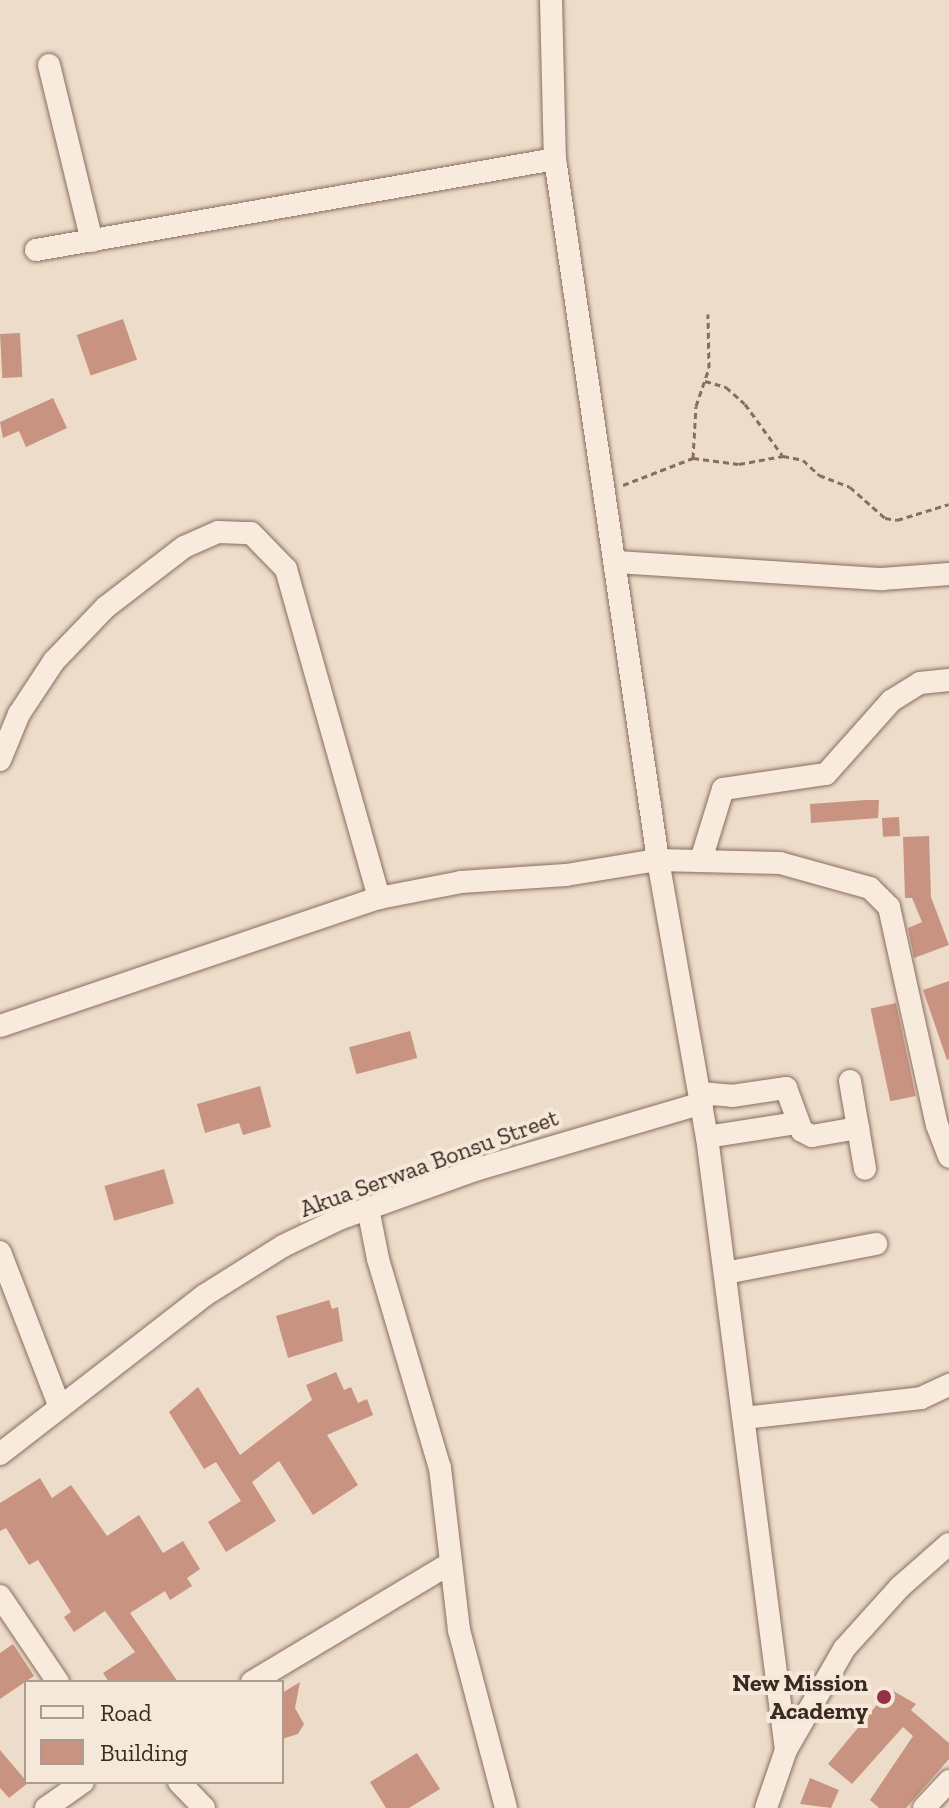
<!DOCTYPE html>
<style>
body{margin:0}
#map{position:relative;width:949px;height:1808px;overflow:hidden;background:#eddcca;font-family:"Zilla Slab",serif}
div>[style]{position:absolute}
.building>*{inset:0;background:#c99382;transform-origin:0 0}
.path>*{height:3px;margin-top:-1.5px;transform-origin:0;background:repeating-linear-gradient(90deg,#896e5f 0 6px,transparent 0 10px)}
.roads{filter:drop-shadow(0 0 2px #896e5f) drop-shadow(0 0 2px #896e5f)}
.minor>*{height:22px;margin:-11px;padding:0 11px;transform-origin:11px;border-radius:11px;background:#f8ebdd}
.dots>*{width:22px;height:22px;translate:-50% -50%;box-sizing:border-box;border:4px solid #f5e8d9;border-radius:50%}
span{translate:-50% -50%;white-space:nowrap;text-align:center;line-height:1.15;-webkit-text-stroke:8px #f5e8d9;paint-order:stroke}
.street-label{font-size:24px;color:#3b2922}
.poi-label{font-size:24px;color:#3b2922;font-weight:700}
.right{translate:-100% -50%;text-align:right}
.legend{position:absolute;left:24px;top:1680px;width:260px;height:104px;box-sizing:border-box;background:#f5e8d9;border:2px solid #ab9c90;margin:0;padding:10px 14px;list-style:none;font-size:24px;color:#3b2922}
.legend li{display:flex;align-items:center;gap:16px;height:40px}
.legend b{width:40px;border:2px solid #ab9c90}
</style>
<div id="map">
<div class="building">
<i style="left:123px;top:319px;width:43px;height:49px;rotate:71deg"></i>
<i style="left:20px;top:333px;width:44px;height:20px;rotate:87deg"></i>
<i style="clip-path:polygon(53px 398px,67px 428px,26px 447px,19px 431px,3px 438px,0 422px)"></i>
<i style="clip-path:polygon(866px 800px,879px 800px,878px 818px,811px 823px,810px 804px)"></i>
<i style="left:899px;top:817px;width:19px;height:17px;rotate:87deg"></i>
<i style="clip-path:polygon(929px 836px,931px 897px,949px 945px,914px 958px,908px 928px,922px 922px,912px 898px,905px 898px,903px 837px)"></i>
<i style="clip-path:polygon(949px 981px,949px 1059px,947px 1060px,923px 990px)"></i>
<i style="left:896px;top:1003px;width:95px;height:26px;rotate:78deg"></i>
<i style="left:410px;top:1031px;width:28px;height:63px;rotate:75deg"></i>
<i style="clip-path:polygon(260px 1086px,271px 1127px,243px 1135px,239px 1123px,205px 1133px,197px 1104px)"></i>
<i style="left:164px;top:1169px;width:36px;height:62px;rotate:74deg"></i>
<i style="clip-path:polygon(329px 1300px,332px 1309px,338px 1307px,343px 1341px,288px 1358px,276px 1316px)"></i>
<i style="clip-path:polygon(336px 1372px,344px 1390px,351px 1387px,358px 1403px,367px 1399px,373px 1415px,327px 1435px,358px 1485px,313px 1515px,279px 1461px,252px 1482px,276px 1521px,226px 1552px,208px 1522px,241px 1501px,216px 1462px,204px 1469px,169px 1412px,198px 1387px,240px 1455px,312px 1400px,306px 1385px)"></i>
<i style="clip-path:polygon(40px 1478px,52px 1498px,71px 1485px,107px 1536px,139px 1515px,163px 1553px,183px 1541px,200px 1569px,187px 1578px,192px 1586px,170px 1600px,165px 1591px,130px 1613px,178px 1682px,109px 1682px,103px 1673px,135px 1652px,105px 1611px,74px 1632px,64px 1617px,71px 1612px,38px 1560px,29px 1565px,6px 1528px,0 1531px,0 1503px)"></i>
<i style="clip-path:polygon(13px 1644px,34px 1676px,0 1699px,0 1653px)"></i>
<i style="clip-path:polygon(300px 1682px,295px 1708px,304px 1724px,298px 1734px,282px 1739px,282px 1693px)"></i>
<i style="clip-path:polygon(890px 1689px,916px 1704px,911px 1710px,949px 1743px,949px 1759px,906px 1808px,879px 1808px,870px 1800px,913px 1736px,903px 1727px,852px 1784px,828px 1764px)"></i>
<i style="clip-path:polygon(0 1750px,28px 1783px,9px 1798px,0 1788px)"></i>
<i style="clip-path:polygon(417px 1753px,440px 1789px,409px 1808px,386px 1808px,370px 1782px)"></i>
<i style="clip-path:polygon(810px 1778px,839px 1790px,831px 1808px,800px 1804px)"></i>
</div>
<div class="path">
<i style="left:705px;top:381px;width:22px;rotate:16deg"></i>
<i style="left:726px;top:387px;width:25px;rotate:42deg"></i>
<i style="left:745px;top:404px;width:63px;rotate:54deg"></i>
<i style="left:693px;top:458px;width:52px;rotate:-86.7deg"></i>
<i style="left:696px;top:406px;width:40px;rotate:-71.1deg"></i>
<i style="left:709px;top:368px;width:54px;rotate:-91.1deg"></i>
<i style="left:623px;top:485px;width:75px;rotate:-21.1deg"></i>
<i style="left:693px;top:458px;width:46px;rotate:7.4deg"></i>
<i style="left:739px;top:464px;width:45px;rotate:-10.3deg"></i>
<i style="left:783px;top:456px;width:20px;rotate:11deg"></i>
<i style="left:803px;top:460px;width:22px;rotate:43deg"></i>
<i style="left:819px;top:475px;width:33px;rotate:21deg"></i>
<i style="left:850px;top:487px;width:47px;rotate:41.5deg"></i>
<i style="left:885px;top:518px;width:12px;rotate:9deg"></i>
<i style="left:897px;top:520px;width:54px;rotate:-17.1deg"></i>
</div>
<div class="roads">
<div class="minor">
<i style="left:551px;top:0;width:159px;rotate:88.6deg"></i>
<i style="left:555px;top:159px;width:709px;rotate:81.64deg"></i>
<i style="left:658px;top:860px;width:281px;rotate:80deg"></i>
<i style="left:707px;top:1137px;width:618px;rotate:82.66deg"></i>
<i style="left:49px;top:65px;width:181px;rotate:76.3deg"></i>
<i style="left:36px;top:250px;width:527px;rotate:-9.94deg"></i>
<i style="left:617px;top:562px;width:266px;rotate:3.7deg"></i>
<i style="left:882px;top:579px;width:67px;rotate:-4.3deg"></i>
<i style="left:0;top:760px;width:50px;rotate:-67.6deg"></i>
<i style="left:19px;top:714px;width:64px;rotate:-56.6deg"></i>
<i style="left:54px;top:661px;width:75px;rotate:-46.1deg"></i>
<i style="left:106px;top:607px;width:98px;rotate:-37.6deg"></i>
<i style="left:184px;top:547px;width:37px;rotate:-24deg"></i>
<i style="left:218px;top:532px;width:33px;rotate:2deg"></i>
<i style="left:251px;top:533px;width:50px;rotate:45.8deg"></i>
<i style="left:286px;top:569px;width:342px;rotate:74.2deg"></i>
<i style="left:701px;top:860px;width:74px;rotate:-72.8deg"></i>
<i style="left:723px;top:789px;width:104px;rotate:-8.3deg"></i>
<i style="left:826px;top:774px;width:98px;rotate:-48.3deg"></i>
<i style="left:891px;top:701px;width:34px;rotate:-32deg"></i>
<i style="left:920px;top:683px;width:29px;rotate:-6deg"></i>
<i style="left:0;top:1026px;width:400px;rotate:-18.7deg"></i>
<i style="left:379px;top:898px;width:84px;rotate:-11deg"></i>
<i style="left:461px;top:882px;width:105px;rotate:-3.8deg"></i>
<i style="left:566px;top:875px;width:93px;rotate:-9.3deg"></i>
<i style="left:658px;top:860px;width:122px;rotate:1.4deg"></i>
<i style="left:780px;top:863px;width:93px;rotate:15.5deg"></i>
<i style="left:870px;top:888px;width:27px;rotate:45deg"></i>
<i style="left:889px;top:907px;width:223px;rotate:77.6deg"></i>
<i style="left:937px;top:1125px;width:34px;rotate:69deg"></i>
<i style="left:850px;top:1081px;width:89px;rotate:80.3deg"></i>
<i style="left:700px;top:1093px;width:32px;rotate:5deg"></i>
<i style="left:732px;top:1096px;width:55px;rotate:-8.4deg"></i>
<i style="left:786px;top:1088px;width:46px;rotate:69.6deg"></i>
<i style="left:802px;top:1131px;width:11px;rotate:27deg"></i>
<i style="left:812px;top:1136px;width:47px;rotate:-9.9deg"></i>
<i style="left:707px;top:1137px;width:90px;rotate:-8.9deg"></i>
<i style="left:368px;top:1208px;width:52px;rotate:78.9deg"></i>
<i style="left:378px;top:1259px;width:218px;rotate:73.5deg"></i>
<i style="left:440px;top:1468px;width:163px;rotate:83.3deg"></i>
<i style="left:459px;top:1630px;width:184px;rotate:75.2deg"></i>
<i style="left:0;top:1252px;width:164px;rotate:68.9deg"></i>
<i style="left:725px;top:1273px;width:154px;rotate:-10.9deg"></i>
<i style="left:744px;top:1418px;width:178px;rotate:-6.4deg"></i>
<i style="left:921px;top:1398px;width:31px;rotate:-25deg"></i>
<i style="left:0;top:1454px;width:259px;rotate:-37.8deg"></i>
<i style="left:205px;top:1295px;width:92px;rotate:-32.1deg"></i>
<i style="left:283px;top:1246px;width:62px;rotate:-25.7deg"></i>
<i style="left:339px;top:1219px;width:148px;rotate:-19.8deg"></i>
<i style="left:478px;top:1169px;width:234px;rotate:-16.4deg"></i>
<i style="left:0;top:1596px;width:104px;rotate:56deg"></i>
<i style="left:252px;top:1682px;width:230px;rotate:-30.9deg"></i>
<i style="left:179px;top:1782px;width:36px;rotate:46deg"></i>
<i style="left:46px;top:1808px;width:45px;rotate:-35.1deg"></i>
<i style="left:766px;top:1808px;width:61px;rotate:-71deg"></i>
<i style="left:786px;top:1750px;width:116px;rotate:-60.1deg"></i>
<i style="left:844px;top:1649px;width:84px;rotate:-47.9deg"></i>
<i style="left:900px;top:1587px;width:65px;rotate:-41.3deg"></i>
<i style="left:924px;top:1808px;width:37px;rotate:-47deg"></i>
</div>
</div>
<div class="dots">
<i style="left:884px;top:1697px;background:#963144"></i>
</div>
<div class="street-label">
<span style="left:429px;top:1163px;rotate:-20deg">Akua Serwaa Bonsu Street</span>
</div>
<div class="poi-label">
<span class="right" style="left:868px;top:1697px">New Mission<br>Academy</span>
</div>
<ul class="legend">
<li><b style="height:10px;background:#f8ebdd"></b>Road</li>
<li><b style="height:22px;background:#c99382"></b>Building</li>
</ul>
</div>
